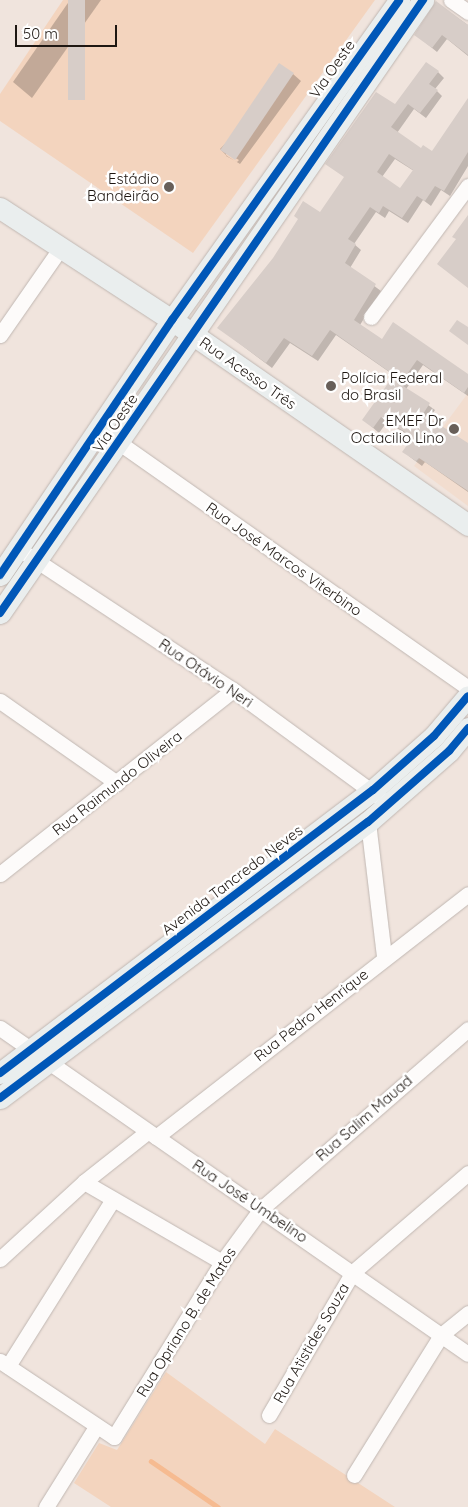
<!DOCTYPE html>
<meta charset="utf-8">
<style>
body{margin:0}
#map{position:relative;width:468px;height:1507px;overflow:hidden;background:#f0e4dd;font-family:Quicksand,sans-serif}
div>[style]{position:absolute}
.built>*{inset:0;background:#f2ddcf}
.green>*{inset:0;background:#f3d4be}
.shadow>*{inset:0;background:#0003}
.stream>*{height:4.5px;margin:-2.25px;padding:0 2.25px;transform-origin:2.25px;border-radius:2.25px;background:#f6bb91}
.building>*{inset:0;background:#d7cdc8;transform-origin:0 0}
.roads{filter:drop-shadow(0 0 1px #c0b7b2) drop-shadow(0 0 1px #c0b7b2)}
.street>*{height:15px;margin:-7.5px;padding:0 7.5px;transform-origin:7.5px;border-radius:7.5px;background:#fdfbfa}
.secondary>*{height:21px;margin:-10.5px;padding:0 10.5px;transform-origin:10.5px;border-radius:10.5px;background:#eaeeee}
.cycleway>*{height:8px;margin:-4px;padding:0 4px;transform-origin:4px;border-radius:4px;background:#0057b8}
.dots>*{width:14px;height:14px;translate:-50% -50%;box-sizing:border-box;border:2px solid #fff;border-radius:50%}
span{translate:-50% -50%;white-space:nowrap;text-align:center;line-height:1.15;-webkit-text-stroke:5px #fff;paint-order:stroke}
.street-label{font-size:15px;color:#1e1712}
.poi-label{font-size:15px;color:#1e1712}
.right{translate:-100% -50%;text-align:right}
.left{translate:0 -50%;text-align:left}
.scale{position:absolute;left:15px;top:25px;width:102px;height:22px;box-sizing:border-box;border:2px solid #1e1712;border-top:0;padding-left:6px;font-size:15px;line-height:18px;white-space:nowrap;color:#1e1712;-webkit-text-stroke:4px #fff;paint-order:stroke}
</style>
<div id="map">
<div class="built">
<i style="clip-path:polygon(468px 393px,468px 506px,414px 466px)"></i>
</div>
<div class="green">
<i style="clip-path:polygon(63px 0,375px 0,193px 253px,0 121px,0 94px)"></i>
<i style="clip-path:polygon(166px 1372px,265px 1444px,275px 1429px,395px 1507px,111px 1507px,74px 1483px,99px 1443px,117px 1450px)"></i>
</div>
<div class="shadow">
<i style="clip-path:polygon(70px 0,101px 0,32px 98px,13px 82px)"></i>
<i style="clip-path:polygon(436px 3px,468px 25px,468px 56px,447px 39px,437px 52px,421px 39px)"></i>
<i style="clip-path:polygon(evenodd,438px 72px,444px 78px,435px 89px,442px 96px,426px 118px,414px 109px,397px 133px,421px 150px,433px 153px,468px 101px,468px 166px,450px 196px,441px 190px,431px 206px,423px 200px,408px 223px,389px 211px,385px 218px,376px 212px,354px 244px,361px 250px,350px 268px,381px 291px,360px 325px,382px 340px,468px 376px,468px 396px,423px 365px,406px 389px,435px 410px,429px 419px,468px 445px,468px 492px,425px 462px,422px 466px,410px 457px,404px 451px,413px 438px,387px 422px,379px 433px,364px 420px,395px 376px,336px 335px,318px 361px,290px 343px,272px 368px,219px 328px,321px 214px,395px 106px,438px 72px,395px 159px,414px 171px,401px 190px,382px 177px,395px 159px)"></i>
<i style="clip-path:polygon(evenodd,293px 74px,301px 81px,240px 164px,227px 156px,220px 149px,293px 74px,226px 153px,239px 160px,237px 162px,226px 156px,226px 153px)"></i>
</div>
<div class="stream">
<i style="left:151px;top:1461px;width:81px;rotate:34.5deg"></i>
</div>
<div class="building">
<i style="left:68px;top:0;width:17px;height:100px"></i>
<i style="clip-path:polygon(436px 1px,468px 25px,468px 55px,442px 35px,432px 48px,414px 35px)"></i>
<i style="clip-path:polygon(evenodd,426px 62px,439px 71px,429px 84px,438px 90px,420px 113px,408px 104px,391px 127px,421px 148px,423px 145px,432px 151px,468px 98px,468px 152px,444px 191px,435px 186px,425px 201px,417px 196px,402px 218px,383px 206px,379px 213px,370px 207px,348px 239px,356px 244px,345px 263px,376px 284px,354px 320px,382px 339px,393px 322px,468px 374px,468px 387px,464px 393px,417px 360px,400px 384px,430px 403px,423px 414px,468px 443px,468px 491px,419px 458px,416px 461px,402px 452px,413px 437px,381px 417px,373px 428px,362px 420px,394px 375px,330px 330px,312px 356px,284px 338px,266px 363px,217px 328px,273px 258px,298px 219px,294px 216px,303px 201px,320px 212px,344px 177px,325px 164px,376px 92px,395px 104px,426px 62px,389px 154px,413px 170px,400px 188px,377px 172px,389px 154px)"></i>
<i style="left:279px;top:63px;width:18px;height:105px;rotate:34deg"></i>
<i style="clip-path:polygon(468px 215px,468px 288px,437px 264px,456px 239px,452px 237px)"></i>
<i style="clip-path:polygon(457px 320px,468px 327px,468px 345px,449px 331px)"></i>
</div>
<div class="roads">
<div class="street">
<i style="left:451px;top:0;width:21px;rotate:35deg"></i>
<i style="left:371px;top:317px;width:163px;rotate:-53.5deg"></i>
<i style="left:0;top:335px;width:103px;rotate:-55.2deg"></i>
<i style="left:101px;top:430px;width:449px;rotate:35.1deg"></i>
<i style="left:28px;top:555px;width:245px;rotate:33.4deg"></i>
<i style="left:233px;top:690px;width:181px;rotate:36.2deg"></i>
<i style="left:0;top:701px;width:143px;rotate:35deg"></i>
<i style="left:368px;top:822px;width:136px;rotate:83.2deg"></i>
<i style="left:0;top:874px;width:297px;rotate:-38.3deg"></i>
<i style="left:0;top:1028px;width:570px;rotate:34.86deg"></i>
<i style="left:156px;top:1137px;width:395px;rotate:-37.9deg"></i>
<i style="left:84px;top:1182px;width:160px;rotate:30.1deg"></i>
<i style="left:0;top:1259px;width:114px;rotate:-42.5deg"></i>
<i style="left:84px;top:1182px;width:80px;rotate:-38.4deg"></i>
<i style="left:0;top:1361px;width:137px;rotate:33.7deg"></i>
<i style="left:114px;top:1437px;width:206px;rotate:-58.3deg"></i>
<i style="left:222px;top:1262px;width:66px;rotate:-53.7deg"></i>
<i style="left:261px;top:1209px;width:274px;rotate:-41deg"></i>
<i style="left:8px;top:1366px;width:197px;rotate:-57.8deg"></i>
<i style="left:269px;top:1415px;width:166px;rotate:-59.6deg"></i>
<i style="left:353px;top:1272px;width:152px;rotate:-40.7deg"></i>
<i style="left:354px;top:1475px;width:165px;rotate:-58.1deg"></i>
<i style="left:441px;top:1335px;width:35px;rotate:-39deg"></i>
<i style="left:46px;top:1507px;width:94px;rotate:-58deg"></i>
</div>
<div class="secondary">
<i style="left:0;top:208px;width:205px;rotate:33.1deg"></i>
<i style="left:172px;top:320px;width:360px;rotate:34.7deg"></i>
<i style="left:0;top:575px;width:308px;rotate:-56deg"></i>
<i style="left:172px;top:320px;width:392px;rotate:-54.6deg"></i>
<i style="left:0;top:613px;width:745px;rotate:-55.39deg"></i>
<i style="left:0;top:1073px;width:468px;rotate:-37.2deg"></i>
<i style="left:373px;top:790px;width:81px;rotate:-41.5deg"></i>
<i style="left:434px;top:736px;width:52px;rotate:-49.6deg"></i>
<i style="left:0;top:1098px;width:460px;rotate:-36.9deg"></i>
<i style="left:368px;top:822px;width:108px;rotate:-41.2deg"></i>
<i style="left:449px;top:751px;width:30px;rotate:-50deg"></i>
</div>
</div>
<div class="cycleway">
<i style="left:0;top:575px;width:308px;rotate:-56deg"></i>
<i style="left:172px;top:320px;width:392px;rotate:-54.6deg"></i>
<i style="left:0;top:613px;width:745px;rotate:-55.39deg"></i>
<i style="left:0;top:1073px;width:468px;rotate:-37.2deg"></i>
<i style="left:373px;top:790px;width:81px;rotate:-41.5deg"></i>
<i style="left:434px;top:736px;width:52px;rotate:-49.6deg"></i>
<i style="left:0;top:1098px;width:460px;rotate:-36.9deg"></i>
<i style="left:368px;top:822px;width:108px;rotate:-41.2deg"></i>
<i style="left:449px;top:751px;width:30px;rotate:-50deg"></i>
</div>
<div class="dots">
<i style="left:169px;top:187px;background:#685f59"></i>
<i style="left:331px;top:386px;background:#685f59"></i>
<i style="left:454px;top:429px;background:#685f59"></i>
</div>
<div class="street-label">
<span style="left:332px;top:69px;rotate:-55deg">Via Oeste</span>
<span style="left:248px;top:373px;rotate:35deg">Rua Acesso Três</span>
<span style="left:115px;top:423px;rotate:-56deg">Via Oeste</span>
<span style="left:284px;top:559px;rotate:35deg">Rua José Marcos Viterbino</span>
<span style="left:206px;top:673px;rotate:34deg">Rua Otávio Neri</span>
<span style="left:117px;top:783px;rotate:-38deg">Rua Raimundo Oliveira</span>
<span style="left:232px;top:880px;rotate:-37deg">Avenida Tancredo Neves</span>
<span style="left:311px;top:1015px;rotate:-38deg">Rua Pedro Henrique</span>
<span style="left:364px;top:1118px;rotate:-41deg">Rua Salim Mauad</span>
<span style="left:250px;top:1201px;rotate:34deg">Rua José Umbelino</span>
<span style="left:186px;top:1322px;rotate:-58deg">Rua Opriano B. de Matos</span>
<span style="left:311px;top:1343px;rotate:-60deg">Rua Atistides Souza</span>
</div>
<div class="poi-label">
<span class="right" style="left:159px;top:187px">Estádio<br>Bandeirão</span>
<span class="left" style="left:341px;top:386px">Polícia Federal<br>do Brasil</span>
<span class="right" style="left:444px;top:429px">EMEF Dr<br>Octacilio Lino</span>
</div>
<div class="scale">50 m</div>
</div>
